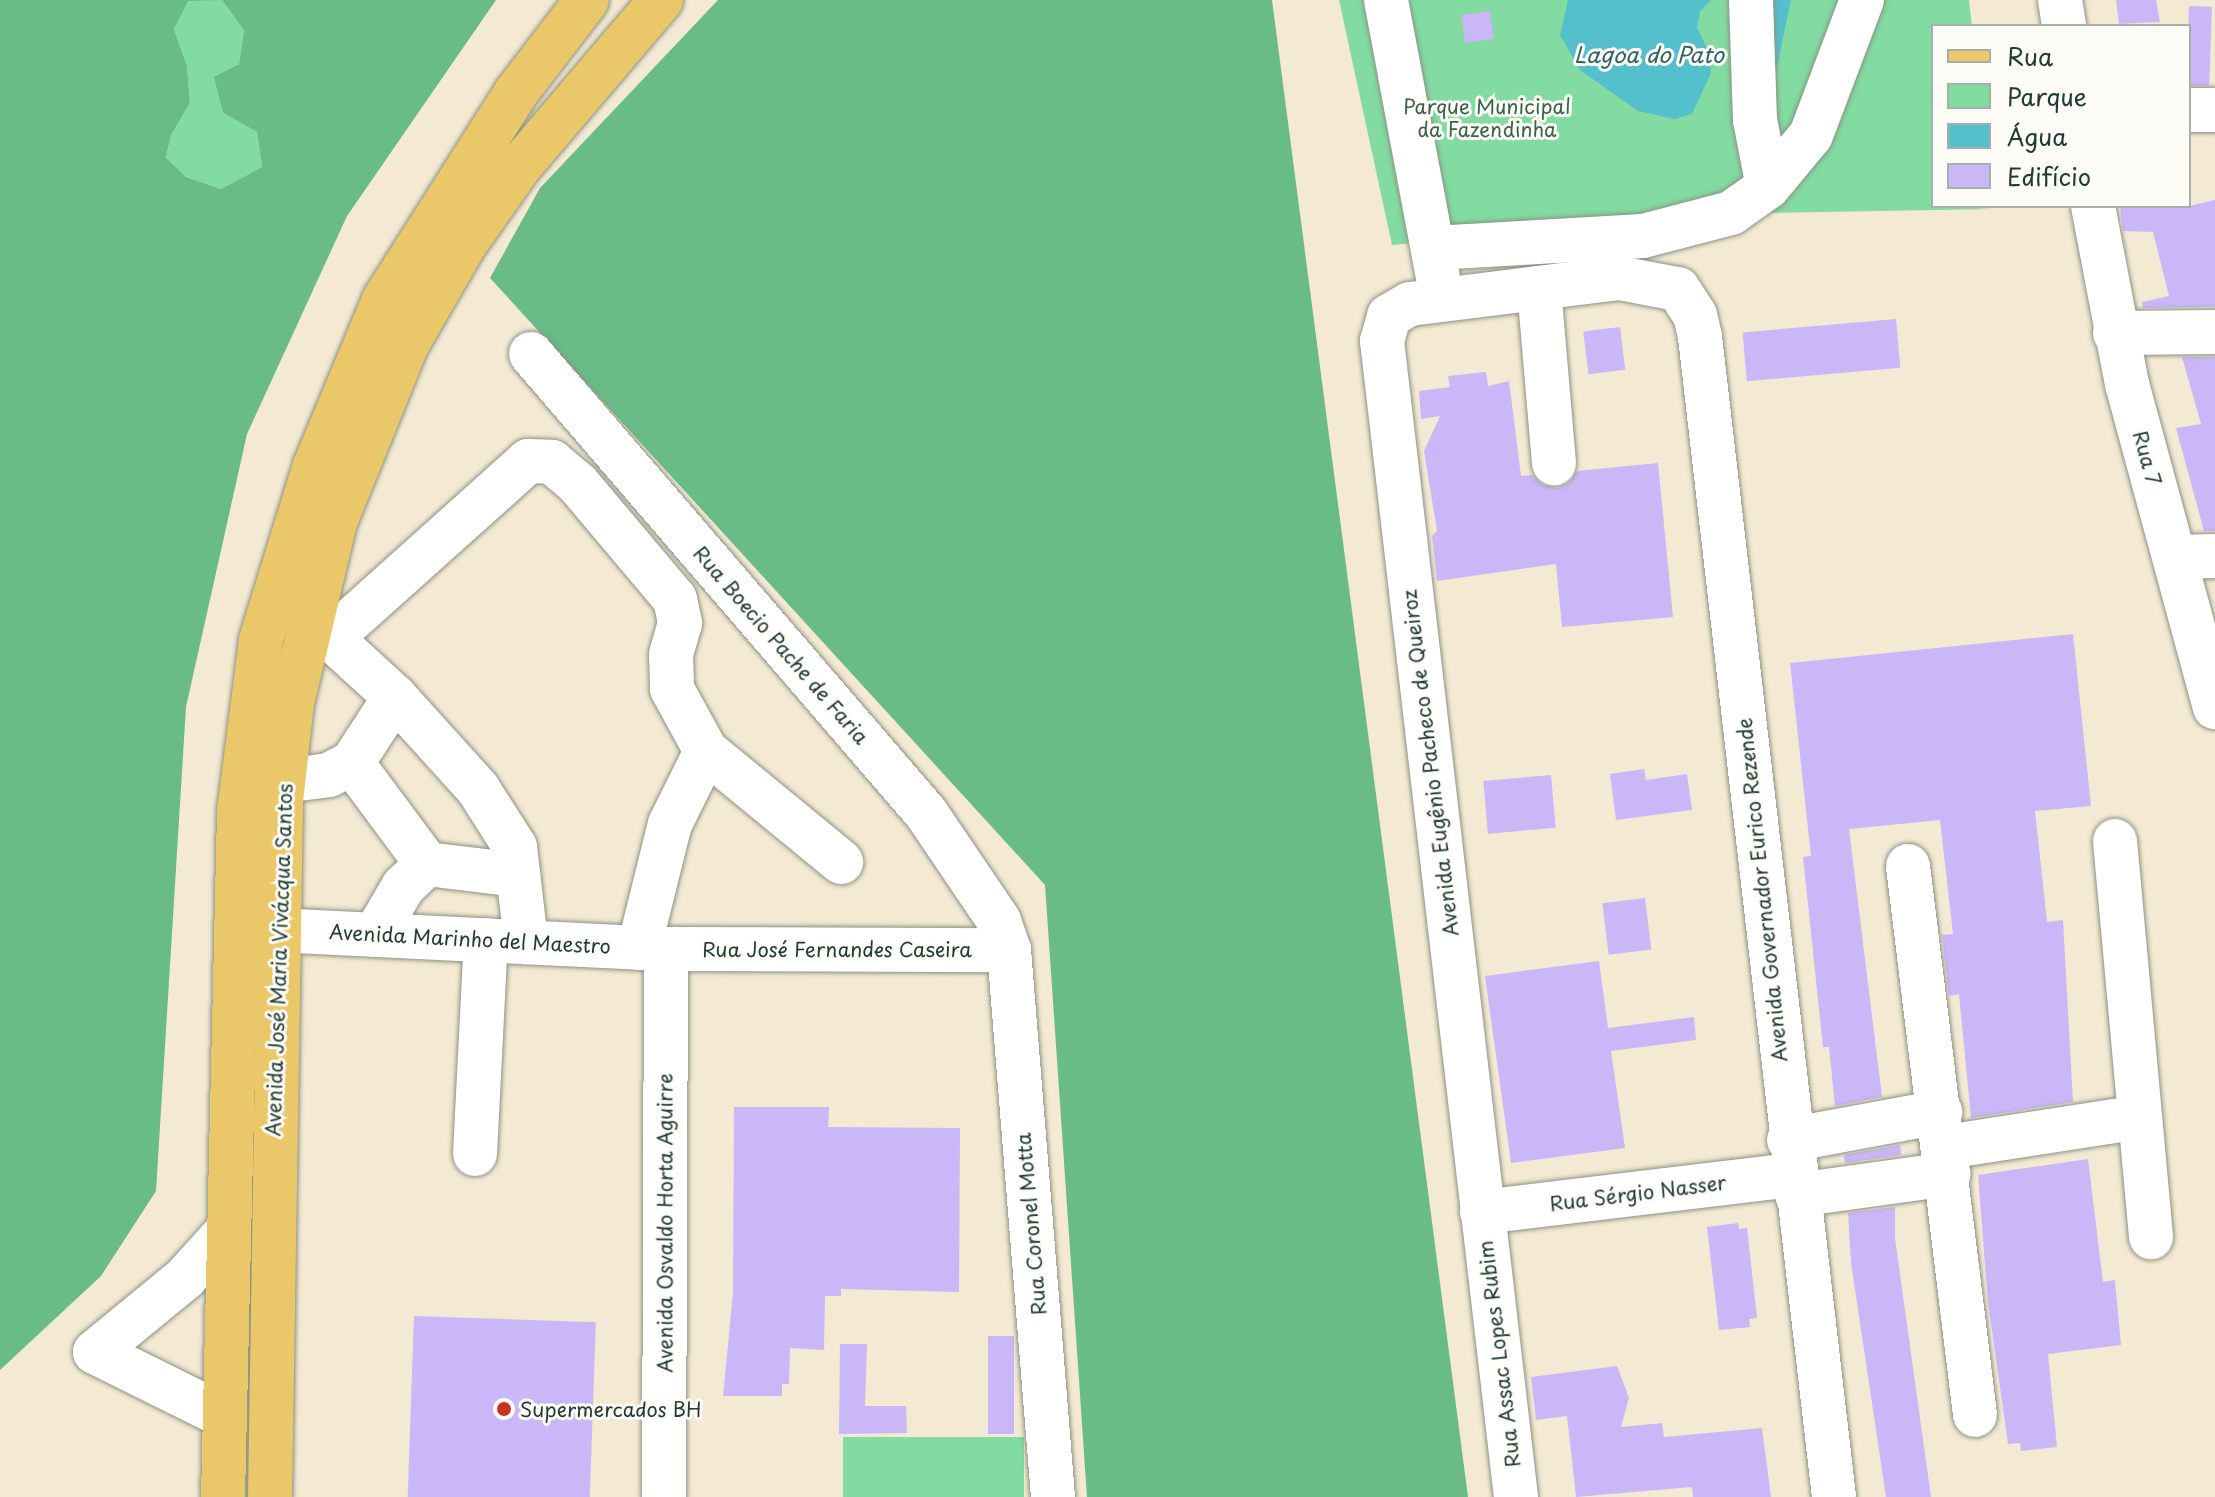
<!DOCTYPE html>
<meta charset="utf-8">
<style>
body{margin:0}
#map{position:relative;width:2215px;height:1497px;overflow:hidden;background:#f4e9d3;font-family:"Playpen Sans",sans-serif}
div>[style]{position:absolute}
.green>*{inset:0;background:#82dba1;transform-origin:0 0}
.forest>*{inset:0;background:#69bb87}
.water>*{inset:0;background:#53c0cc}
.building>*{inset:0;background:#cab7f8;transform-origin:0 0}
.roads{filter:drop-shadow(0 0 2px #8a9384) drop-shadow(0 0 2px #8a9384)}
.minor>*{height:44px;margin:-22px;padding:0 22px;transform-origin:22px;border-radius:22px;background:#fff}
.major>*{height:44px;margin:-22px;padding:0 22px;transform-origin:22px;border-radius:22px;background:#eac769}
.dots>*{width:22px;height:22px;translate:-50% -50%;box-sizing:border-box;border:4px solid #fdfcf7;border-radius:50%}
span{translate:-50% -50%;white-space:nowrap;text-align:center;line-height:1.15;-webkit-text-stroke:6px #fdfcf7;paint-order:stroke}
.park-label{font-size:20px;color:#38644f}
.street-label{font-size:20px;color:#1f3d34}
.poi-label{font-size:20px;color:#1f3d34}
.left{translate:0 -50%;text-align:left}
.water-label{font-size:22px;color:#2f6462;font-style:italic}
.legend{position:absolute;left:1931px;top:24px;width:260px;height:184px;box-sizing:border-box;background:#fdfcf7;border:2px solid #a4b0a9;margin:0;padding:10px 14px;list-style:none;font-size:24px;color:#1f3d34}
.legend li{display:flex;align-items:center;gap:16px;height:40px}
.legend b{width:40px;border:2px solid #a4b0a9}
</style>
<div id="map">
<div class="green">
<i style="clip-path:polygon(188px 0,222px 0,244px 29px,239px 64px,215px 77px,223px 113px,257px 132px,262px 167px,221px 189px,186px 177px,166px 159px,171px 135px,190px 103px,187px 66px,174px 29px)"></i>
<i style="clip-path:polygon(1339px 0,1969px 0,1972px 26px,1933px 26px,1933px 206px,1994px 209px,1711px 214px,1392px 245px)"></i>
<i style="left:843px;top:1437px;width:181px;height:60px"></i>
</div>
<div class="forest">
<i style="clip-path:polygon(evenodd,0 0,496px 0,347px 216px,247px 434px,186px 707px,156px 1191px,101px 1276px,0 1370px,0 0,222px 0,244px 30px,239px 64px,214px 77px,223px 113px,257px 132px,262px 167px,221px 189px,186px 177px,166px 158px,171px 135px,190px 103px,187px 66px,174px 29px,188px 1px,222px 0)"></i>
<i style="clip-path:polygon(718px 0,1272px 0,1468px 1497px,1087px 1497px,1045px 885px,490px 278px,540px 188px)"></i>
</div>
<div class="water">
<i style="clip-path:polygon(1568px 0,1711px 0,1700px 11px,1697px 28px,1710px 54px,1711px 73px,1692px 114px,1675px 119px,1638px 111px,1580px 70px,1560px 35px)"></i>
<i style="clip-path:polygon(1753px 0,1791px 0,1774px 82px)"></i>
</div>
<div class="building">
<i style="clip-path:polygon(2116px 0,2156px 0,2160px 22px,2119px 24px)"></i>
<i style="left:2189px;top:6px;width:23px;height:79px;rotate:2deg"></i>
<i style="left:1490px;top:11px;width:28px;height:29px;rotate:82deg"></i>
<i style="clip-path:polygon(2215px 200px,2215px 307px,2143px 308px,2142px 302px,2169px 296px,2153px 232px,2123px 231px,2120px 206px,2189px 206px)"></i>
<i style="left:1896px;top:319px;width:49px;height:154px;rotate:85deg"></i>
<i style="left:1620px;top:327px;width:43px;height:37px;rotate:83deg"></i>
<i style="clip-path:polygon(2182px 357px,2215px 357px,2215px 531px,2204px 531px,2176px 428px,2201px 424px)"></i>
<i style="clip-path:polygon(1486px 372px,1488px 386px,1509px 381px,1521px 476px,1532px 475px,1543px 485px,1557px 488px,1569px 483px,1577px 471px,1658px 463px,1673px 617px,1562px 627px,1556px 564px,1437px 581px,1432px 536px,1437px 531px,1424px 451px,1440px 416px,1421px 419px,1419px 391px,1450px 387px,1448px 376px)"></i>
<i style="clip-path:polygon(2073px 634px,2091px 806px,2035px 811px,2047px 922px,2063px 920px,2073px 1102px,1971px 1118px,1959px 994px,1949px 996px,1942px 935px,1953px 934px,1940px 820px,1849px 829px,1882px 1097px,1835px 1106px,1829px 1047px,1823px 1047px,1803px 857px,1811px 856px,1790px 663px)"></i>
<i style="clip-path:polygon(1644px 769px,1646px 780px,1687px 774px,1692px 810px,1616px 820px,1610px 774px)"></i>
<i style="left:1551px;top:775px;width:53px;height:68px;rotate:85deg"></i>
<i style="left:1645px;top:898px;width:52px;height:43px;rotate:83deg"></i>
<i style="clip-path:polygon(1599px 961px,1608px 1028px,1694px 1017px,1696px 1040px,1611px 1051px,1625px 1148px,1511px 1163px,1485px 976px)"></i>
<i style="clip-path:polygon(734px 1107px,829px 1107px,828px 1127px,960px 1128px,959px 1292px,841px 1289px,841px 1296px,825px 1296px,824px 1350px,790px 1348px,789px 1384px,782px 1384px,782px 1396px,723px 1396px,733px 1293px)"></i>
<i style="clip-path:polygon(1900px 1145px,1901px 1155px,1845px 1163px,1844px 1155px)"></i>
<i style="clip-path:polygon(2088px 1159px,2103px 1282px,2115px 1280px,2121px 1345px,2048px 1354px,2057px 1447px,2021px 1451px,2020px 1443px,2008px 1444px,1988px 1302px,1978px 1175px)"></i>
<i style="clip-path:polygon(1895px 1207px,1895px 1238px,1931px 1497px,1886px 1497px,1851px 1263px,1848px 1213px)"></i>
<i style="clip-path:polygon(1738px 1223px,1739px 1229px,1747px 1228px,1757px 1318px,1749px 1319px,1750px 1327px,1719px 1330px,1707px 1227px)"></i>
<i style="left:414px;top:1316px;width:182px;height:181px;rotate:2deg"></i>
<i style="left:988px;top:1336px;width:26px;height:98px"></i>
<i style="clip-path:polygon(840px 1344px,867px 1344px,865px 1406px,906px 1406px,907px 1433px,839px 1434px)"></i>
<i style="clip-path:polygon(1617px 1366px,1629px 1398px,1621px 1427px,1662px 1423px,1664px 1437px,1762px 1428px,1771px 1497px,1693px 1497px,1692px 1487px,1576px 1497px,1567px 1416px,1536px 1420px,1531px 1377px)"></i>
</div>
<div class="roads">
<div class="minor">
<i style="left:1386px;top:0;width:282px;rotate:79.4deg"></i>
<i style="left:1751px;top:0;width:120px;rotate:88.1deg"></i>
<i style="left:1755px;top:120px;width:68px;rotate:79deg"></i>
<i style="left:2060px;top:0;width:26px;rotate:81deg"></i>
<i style="left:2189px;top:110px;width:26px"></i>
<i style="left:2093px;top:206px;width:181px;rotate:79.2deg"></i>
<i style="left:2127px;top:384px;width:335px;rotate:74.8deg"></i>
<i style="left:1434px;top:248px;width:209px;rotate:-3.3deg"></i>
<i style="left:1643px;top:236px;width:91px;rotate:-14.6deg"></i>
<i style="left:1731px;top:213px;width:45px;rotate:-35.1deg"></i>
<i style="left:1768px;top:187px;width:67px;rotate:-50.4deg"></i>
<i style="left:1811px;top:135px;width:144px;rotate:-69.3deg"></i>
<i style="left:1539px;top:288px;width:176px;rotate:85.1deg"></i>
<i style="left:2115px;top:333px;width:100px;rotate:-0.6deg"></i>
<i style="left:531px;top:354px;width:606px;rotate:49.29deg"></i>
<i style="left:926px;top:813px;width:130px;rotate:55.9deg"></i>
<i style="left:999px;top:921px;width:31px;rotate:71deg"></i>
<i style="left:1009px;top:950px;width:549px;rotate:85.4deg"></i>
<i style="left:2175px;top:557px;width:40px;rotate:-1.4deg"></i>
<i style="left:312px;top:621px;width:113px;rotate:42.5deg"></i>
<i style="left:395px;top:697px;width:124px;rotate:47.9deg"></i>
<i style="left:478px;top:789px;width:69px;rotate:57.5deg"></i>
<i style="left:515px;top:847px;width:96px;rotate:83.4deg"></i>
<i style="left:331px;top:638px;width:265px;rotate:-41.9deg"></i>
<i style="left:528px;top:461px;width:24px;rotate:2deg"></i>
<i style="left:552px;top:462px;width:34px;rotate:40deg"></i>
<i style="left:578px;top:484px;width:150px;rotate:49.9deg"></i>
<i style="left:675px;top:599px;width:25px;rotate:78deg"></i>
<i style="left:680px;top:623px;width:33px;rotate:106deg"></i>
<i style="left:671px;top:655px;width:34px;rotate:88deg"></i>
<i style="left:672px;top:689px;width:71px;rotate:61.3deg"></i>
<i style="left:706px;top:751px;width:175px;rotate:39.4deg"></i>
<i style="left:352px;top:763px;width:126px;rotate:53.4deg"></i>
<i style="left:283px;top:781px;width:46px;rotate:-7.4deg"></i>
<i style="left:329px;top:775px;width:26px;rotate:-28deg"></i>
<i style="left:352px;top:763px;width:79px;rotate:-56.9deg"></i>
<i style="left:2115px;top:841px;width:398px;rotate:84.8deg"></i>
<i style="left:1908px;top:866px;width:553px;rotate:83.04deg"></i>
<i style="left:275px;top:930px;width:391px;rotate:2.8deg"></i>
<i style="left:666px;top:949px;width:343px;rotate:0.2deg"></i>
<i style="left:375px;top:935px;width:56px;rotate:-59.7deg"></i>
<i style="left:403px;top:887px;width:33px;rotate:-44deg"></i>
<i style="left:427px;top:864px;width:92px;rotate:6.9deg"></i>
<i style="left:639px;top:948px;width:128px;rotate:-76deg"></i>
<i style="left:670px;top:824px;width:81px;rotate:-63.7deg"></i>
<i style="left:1789px;top:1140px;width:154px;rotate:-10.5deg"></i>
<i style="left:1946px;top:1147px;width:195px;rotate:-8.8deg"></i>
<i style="left:475px;top:1154px;width:214px;rotate:-87.1deg"></i>
<i style="left:1797px;top:1195px;width:153px;rotate:-7.9deg"></i>
<i style="left:1482px;top:1212px;width:314px;rotate:-6.8deg"></i>
<i style="left:224px;top:1416px;width:144px;rotate:-153.6deg"></i>
<i style="left:95px;top:1352px;width:117px;rotate:-39.4deg"></i>
<i style="left:185px;top:1278px;width:64px;rotate:-48.1deg"></i>
<i style="left:664px;top:1497px;width:548px;rotate:-89.79deg"></i>
<i style="left:1516px;top:1497px;width:1164px;rotate:-96.61deg"></i>
<i style="left:1382px;top:341px;width:26px;rotate:-74deg"></i>
<i style="left:1389px;top:316px;width:24px;rotate:-30deg"></i>
<i style="left:1410px;top:304px;width:211px;rotate:-7.1deg"></i>
<i style="left:1619px;top:278px;width:60px;rotate:10.6deg"></i>
<i style="left:1678px;top:289px;width:31px;rotate:57deg"></i>
<i style="left:1695px;top:315px;width:23px;rotate:77deg"></i>
<i style="left:1700px;top:337px;width:1168px;rotate:83.41deg"></i>
</div>
<div class="major">
<i style="left:223px;top:1497px;width:685px;rotate:-88.66deg"></i>
<i style="left:239px;top:812px;width:173px;rotate:-82.7deg"></i>
<i style="left:261px;top:640px;width:182px;rotate:-72.8deg"></i>
<i style="left:315px;top:466px;width:180px;rotate:-67.4deg"></i>
<i style="left:384px;top:300px;width:244px;rotate:-57.5deg"></i>
<i style="left:515px;top:94px;width:118px;rotate:-52.5deg"></i>
<i style="left:270px;top:1497px;width:696px;rotate:-89.09deg"></i>
<i style="left:281px;top:801px;width:99px;rotate:-83.6deg"></i>
<i style="left:292px;top:703px;width:186px;rotate:-76.6deg"></i>
<i style="left:335px;top:522px;width:190px;rotate:-68deg"></i>
<i style="left:406px;top:346px;width:114px;rotate:-60.1deg"></i>
<i style="left:463px;top:247px;width:98px;rotate:-55deg"></i>
<i style="left:519px;top:167px;width:219px;rotate:-49.6deg"></i>
</div>
</div>
<div class="dots">
<i style="left:504px;top:1409px;background:#c8321e"></i>
</div>
<div class="park-label">
<span style="left:1487px;top:118px">Parque Municipal<br>da Fazendinha</span>
</div>
<div class="street-label">
<span style="left:2147px;top:458px;rotate:75deg">Rua 7</span>
<span style="left:781px;top:645px;rotate:49deg">Rua Boecio Pache de Faria</span>
<span style="left:1430px;top:763px;rotate:-97deg">Avenida Eugênio Pacheco de Queiroz</span>
<span style="left:1762px;top:890px;rotate:-96deg">Avenida Governador Eurico Rezende</span>
<span style="left:470px;top:939px;rotate:3deg">Avenida Marinho del Maestro</span>
<span style="left:837px;top:949px">Rua José Fernandes Caseira</span>
<span style="left:279px;top:960px;rotate:-88deg">Avenida José Maria Vivácqua Santos</span>
<span style="left:1638px;top:1193px;rotate:-7deg">Rua Sérgio Nasser</span>
<span style="left:665px;top:1223px;rotate:-90deg">Avenida Osvaldo Horta Aguirre</span>
<span style="left:1031px;top:1224px;rotate:-95deg">Rua Coronel Motta</span>
<span style="left:1499px;top:1354px;rotate:-97deg">Rua Assac Lopes Rubim</span>
</div>
<div class="poi-label">
<span class="left" style="left:520px;top:1409px">Supermercados BH</span>
</div>
<div class="water-label">
<span style="left:1649px;top:54px">Lagoa do Pato</span>
</div>
<ul class="legend">
<li><b style="height:10px;background:#eac769"></b>Rua</li>
<li><b style="height:22px;background:#82dba1"></b>Parque</li>
<li><b style="height:22px;background:#53c0cc"></b>Água</li>
<li><b style="height:22px;background:#cab7f8"></b>Edifício</li>
</ul>
</div>
